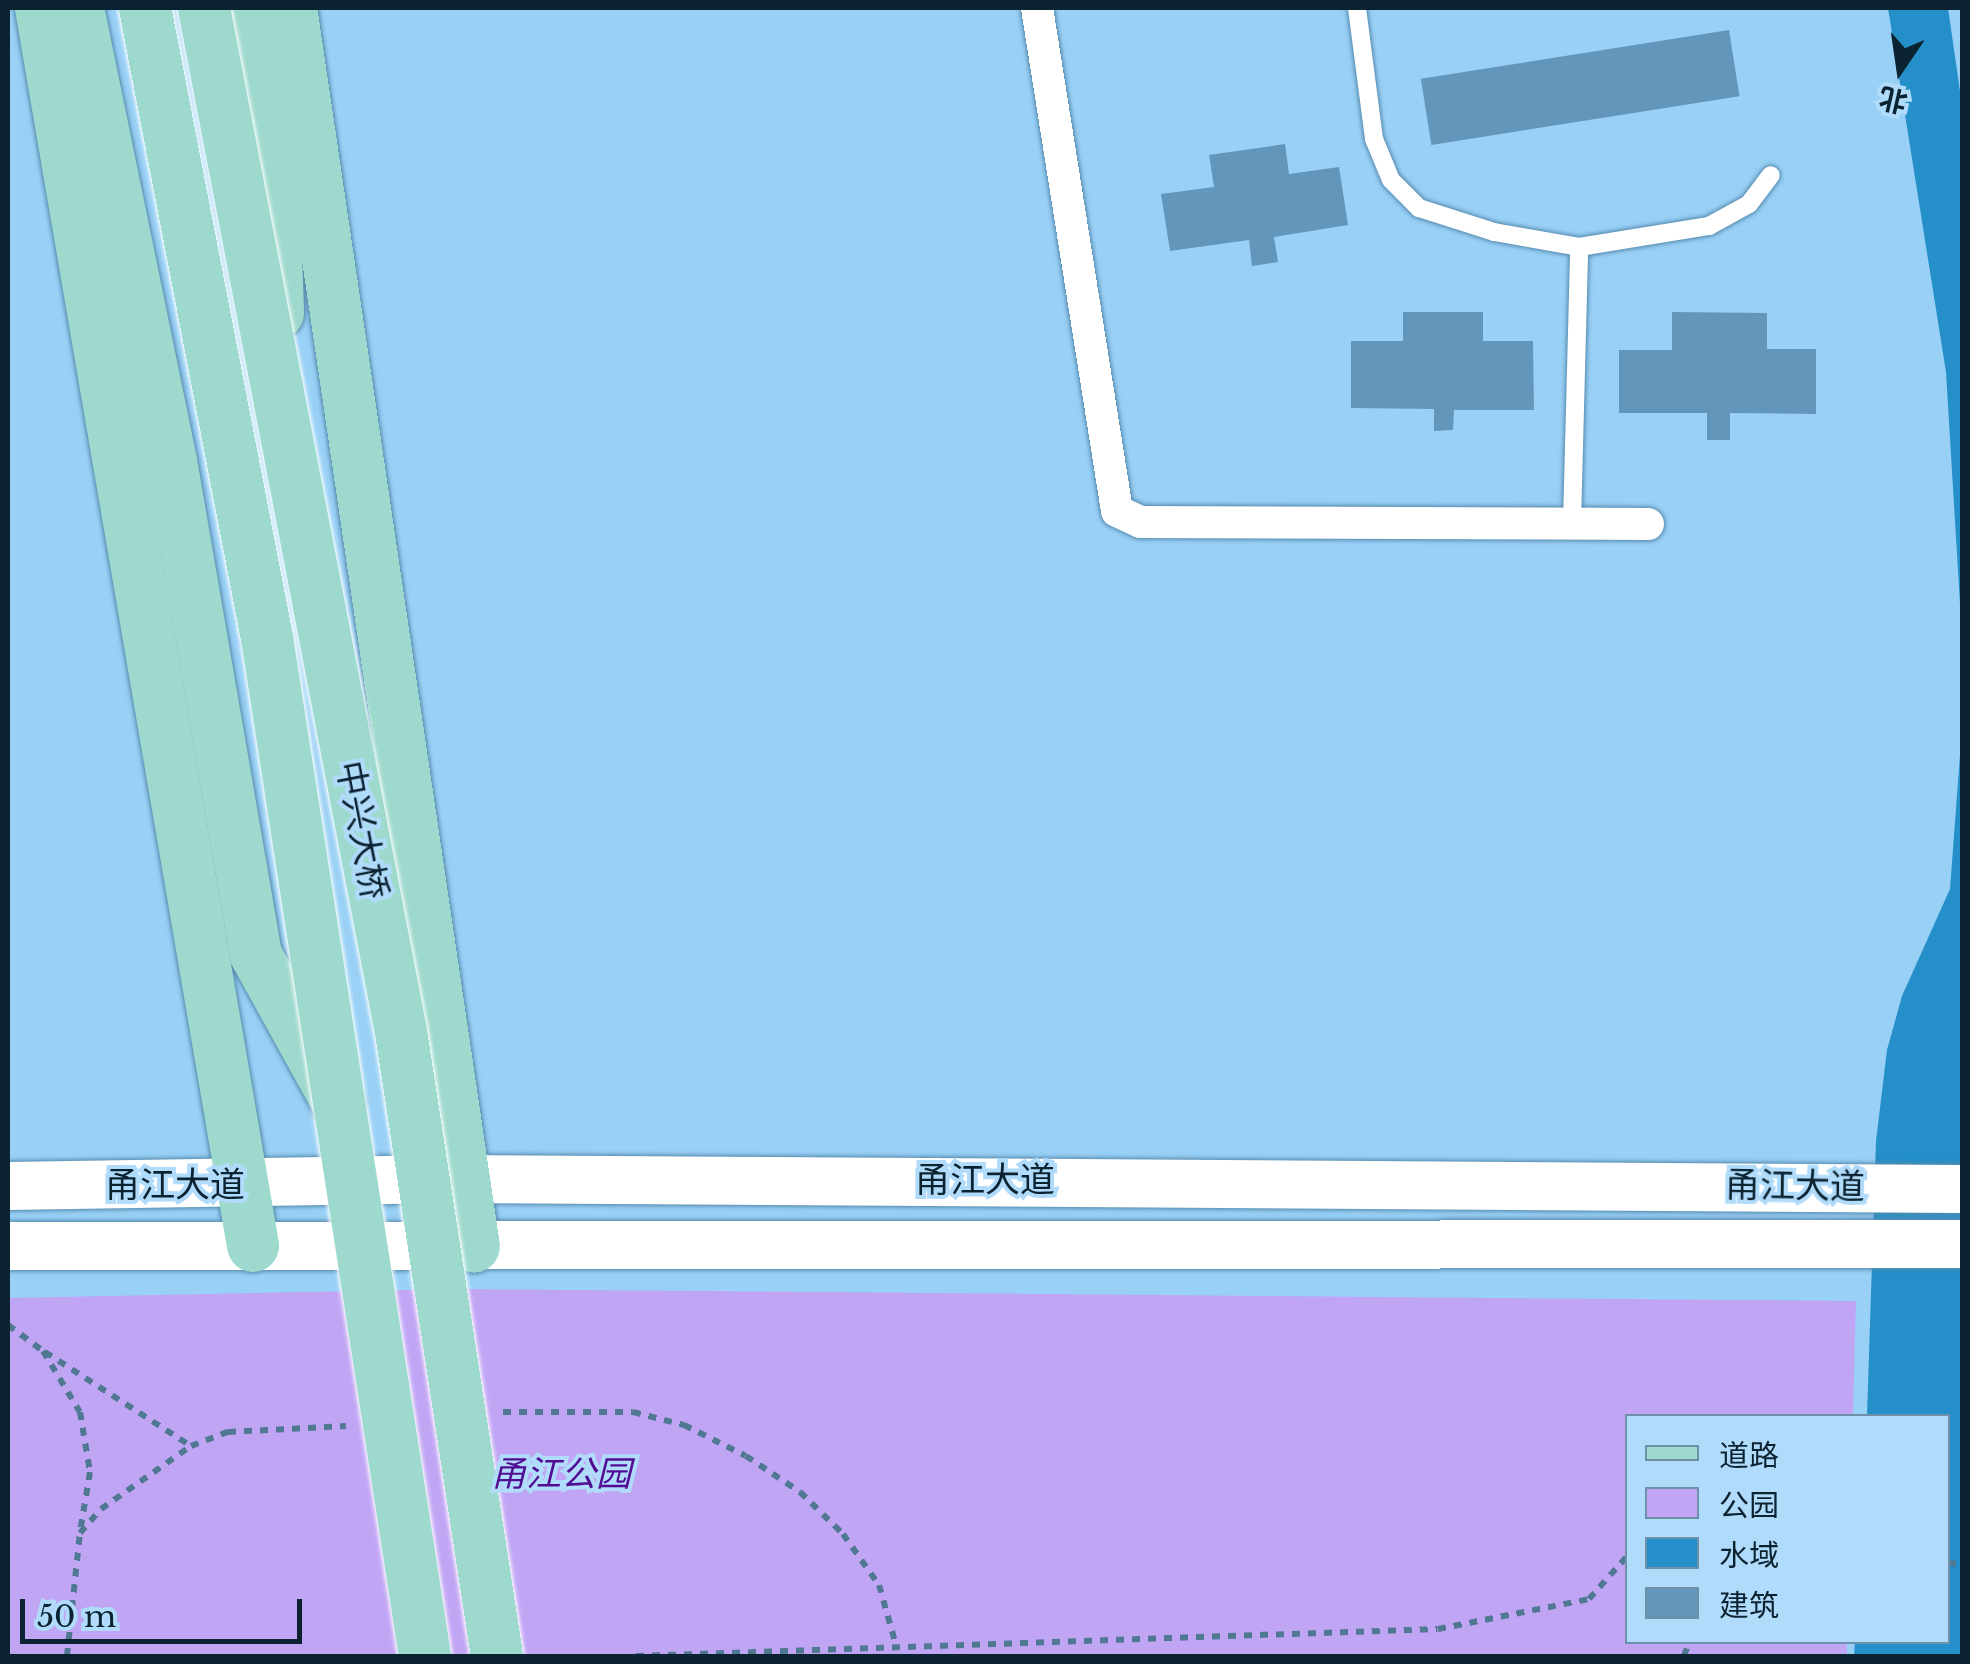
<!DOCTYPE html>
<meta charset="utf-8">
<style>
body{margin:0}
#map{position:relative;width:1970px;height:1664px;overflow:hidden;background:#99d0f6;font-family:"Libre Baskerville","Noto Sans SC",serif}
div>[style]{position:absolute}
.green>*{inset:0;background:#c0a5f5}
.water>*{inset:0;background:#248fc9}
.building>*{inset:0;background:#6297bb;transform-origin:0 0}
.path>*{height:6px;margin-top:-3px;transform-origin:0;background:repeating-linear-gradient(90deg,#517892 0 8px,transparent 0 16px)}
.roads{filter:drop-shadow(0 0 2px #568bae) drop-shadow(0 0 2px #568bae)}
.lane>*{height:18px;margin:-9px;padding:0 9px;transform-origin:9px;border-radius:9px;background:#fff}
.street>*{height:32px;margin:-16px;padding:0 16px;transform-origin:16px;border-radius:16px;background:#fff}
.secondary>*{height:48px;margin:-24px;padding:0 24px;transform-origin:24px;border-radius:24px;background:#fff}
.primary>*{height:52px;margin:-26px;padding:0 26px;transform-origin:26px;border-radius:26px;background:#9ed9ce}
.bridges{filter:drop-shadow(0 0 2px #fff) drop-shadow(0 0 2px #fff)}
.primary-bridge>*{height:52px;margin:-26px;padding:0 26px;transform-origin:26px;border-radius:26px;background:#9ed9ce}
span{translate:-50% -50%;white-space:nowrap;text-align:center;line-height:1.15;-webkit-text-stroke:8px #b0dbfa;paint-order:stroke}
.street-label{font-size:35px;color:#0b2230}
.park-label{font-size:35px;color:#520c93;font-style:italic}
.frame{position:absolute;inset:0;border:10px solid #0b2230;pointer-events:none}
.legend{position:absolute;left:1625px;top:1414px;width:325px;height:230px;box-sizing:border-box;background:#b0dbfa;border:2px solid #6e91a9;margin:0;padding:12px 18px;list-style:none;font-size:30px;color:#0b2230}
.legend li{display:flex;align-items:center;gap:20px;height:50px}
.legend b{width:50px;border:2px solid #6e91a9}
.north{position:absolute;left:1850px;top:20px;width:100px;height:100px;-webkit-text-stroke:8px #b0dbfa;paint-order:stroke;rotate:193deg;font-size:28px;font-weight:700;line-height:40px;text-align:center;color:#0b2230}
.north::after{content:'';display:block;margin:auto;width:35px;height:45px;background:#0b2230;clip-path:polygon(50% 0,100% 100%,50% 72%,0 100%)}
.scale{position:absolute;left:20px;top:1599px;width:282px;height:45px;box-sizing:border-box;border:5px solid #0b2230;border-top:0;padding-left:12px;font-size:30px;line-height:35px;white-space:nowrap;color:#0b2230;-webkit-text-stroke:8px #b0dbfa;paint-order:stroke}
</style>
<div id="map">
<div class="green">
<i style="clip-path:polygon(459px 1289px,1856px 1301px,1853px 1416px,1628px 1416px,1628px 1642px,1847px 1642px,1847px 1656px,8px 1656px,8px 1298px)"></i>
</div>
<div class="water">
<i style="clip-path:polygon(1888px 8px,1948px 8px,1962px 105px,1962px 637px,1946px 372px)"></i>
<i style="clip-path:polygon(1962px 728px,1962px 1656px,1854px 1656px,1855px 1642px,1948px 1642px,1948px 1416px,1867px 1416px,1876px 1141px,1887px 1050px,1902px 996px,1950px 889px)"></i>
</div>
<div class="building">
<i style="left:1729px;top:30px;width:67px;height:312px;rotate:81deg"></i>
<i style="clip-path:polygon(1285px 144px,1289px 174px,1339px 167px,1348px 225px,1274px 237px,1278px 262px,1252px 266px,1249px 240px,1170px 251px,1161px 194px,1214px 187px,1209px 155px)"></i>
<i style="clip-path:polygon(1403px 312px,1483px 312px,1483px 341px,1533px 341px,1534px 410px,1454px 410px,1453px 430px,1434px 431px,1434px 409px,1351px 408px,1351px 341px,1403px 341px)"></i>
<i style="clip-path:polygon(1672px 312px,1767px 313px,1767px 349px,1816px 349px,1816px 414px,1730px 413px,1730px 440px,1707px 440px,1707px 413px,1619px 413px,1619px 350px,1672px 350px)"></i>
</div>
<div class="path">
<i style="left:8px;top:1325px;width:44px;rotate:36.6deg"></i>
<i style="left:43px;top:1351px;width:71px;rotate:58.8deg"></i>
<i style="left:80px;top:1412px;width:61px;rotate:80.5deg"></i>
<i style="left:90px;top:1472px;width:61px;rotate:99.5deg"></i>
<i style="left:45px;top:1352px;width:174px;rotate:32.8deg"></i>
<i style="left:503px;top:1412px;width:130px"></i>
<i style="left:633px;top:1412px;width:53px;rotate:14.3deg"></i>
<i style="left:684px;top:1425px;width:69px;rotate:26.6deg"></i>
<i style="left:746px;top:1456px;width:65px;rotate:33.7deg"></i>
<i style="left:800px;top:1492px;width:60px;rotate:44.3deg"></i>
<i style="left:843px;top:1534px;width:62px;rotate:54.8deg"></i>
<i style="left:879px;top:1585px;width:62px;rotate:74.2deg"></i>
<i style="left:1948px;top:1563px;width:14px;rotate:4deg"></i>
<i style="left:67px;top:1656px;width:124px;rotate:-84deg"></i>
<i style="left:80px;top:1533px;width:32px;rotate:-49deg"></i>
<i style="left:101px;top:1509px;width:110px;rotate:-35deg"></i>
<i style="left:191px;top:1446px;width:40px;rotate:-21deg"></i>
<i style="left:228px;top:1432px;width:118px;rotate:-2.9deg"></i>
<i style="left:636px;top:1656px;width:802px;rotate:-1.93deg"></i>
<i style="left:1438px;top:1629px;width:154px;rotate:-11.2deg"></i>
<i style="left:1589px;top:1599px;width:59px;rotate:-48.4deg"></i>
<i style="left:1684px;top:1656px;width:15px;rotate:-70deg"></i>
</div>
<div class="roads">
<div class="lane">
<i style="left:1357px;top:8px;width:132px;rotate:82.6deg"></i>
<i style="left:1374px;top:139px;width:44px;rotate:67.5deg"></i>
<i style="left:1391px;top:180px;width:40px;rotate:45deg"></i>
<i style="left:1419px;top:208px;width:79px;rotate:17.7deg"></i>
<i style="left:1494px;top:232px;width:86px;rotate:10deg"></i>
<i style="left:1579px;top:247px;width:132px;rotate:-9.2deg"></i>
<i style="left:1709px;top:226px;width:46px;rotate:-28.8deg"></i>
<i style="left:1749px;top:204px;width:36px;rotate:-53deg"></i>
<i style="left:1572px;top:523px;width:276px;rotate:-88.5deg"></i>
</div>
<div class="street">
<i style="left:1037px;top:8px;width:509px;rotate:80.96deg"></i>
<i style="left:1117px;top:511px;width:26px;rotate:25deg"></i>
<i style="left:1141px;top:522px;width:507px;rotate:0.23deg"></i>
</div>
<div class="secondary">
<i style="left:8px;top:1186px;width:459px;rotate:-0.9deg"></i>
<i style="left:467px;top:1179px;width:1495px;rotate:0.38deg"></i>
<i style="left:8px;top:1246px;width:1954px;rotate:-0.06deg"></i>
</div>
<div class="primary">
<i style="left:41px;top:8px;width:1256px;rotate:80.28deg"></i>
<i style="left:78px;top:8px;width:462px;rotate:78.4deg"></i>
<i style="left:171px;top:461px;width:501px;rotate:80.24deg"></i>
<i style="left:256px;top:955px;width:169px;rotate:61deg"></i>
<i style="left:244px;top:8px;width:155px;rotate:79.2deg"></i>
<i style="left:273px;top:160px;width:153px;rotate:88.1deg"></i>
<i style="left:291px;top:8px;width:1252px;rotate:81.6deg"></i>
</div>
</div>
<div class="bridges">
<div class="primary-bridge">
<i style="left:145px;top:8px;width:642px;rotate:79.04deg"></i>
<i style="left:267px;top:638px;width:1030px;rotate:81.18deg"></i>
<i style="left:204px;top:8px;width:1043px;rotate:79.11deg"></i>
<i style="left:401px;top:1032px;width:631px;rotate:81.25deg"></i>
</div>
</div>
<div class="street-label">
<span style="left:362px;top:830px;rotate:79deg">中兴大桥</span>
<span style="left:985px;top:1180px">甬江大道</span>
<span style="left:175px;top:1185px">甬江大道</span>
<span style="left:1795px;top:1186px;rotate:1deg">甬江大道</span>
</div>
<div class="park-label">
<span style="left:561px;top:1474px">甬江公园</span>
</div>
<div class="frame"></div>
<ul class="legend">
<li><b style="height:12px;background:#9ed9ce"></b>道路</li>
<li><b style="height:28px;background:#c0a5f5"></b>公园</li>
<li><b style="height:28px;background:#248fc9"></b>水域</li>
<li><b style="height:28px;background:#6297bb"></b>建筑</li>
</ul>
<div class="north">北</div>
<div class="scale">50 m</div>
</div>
